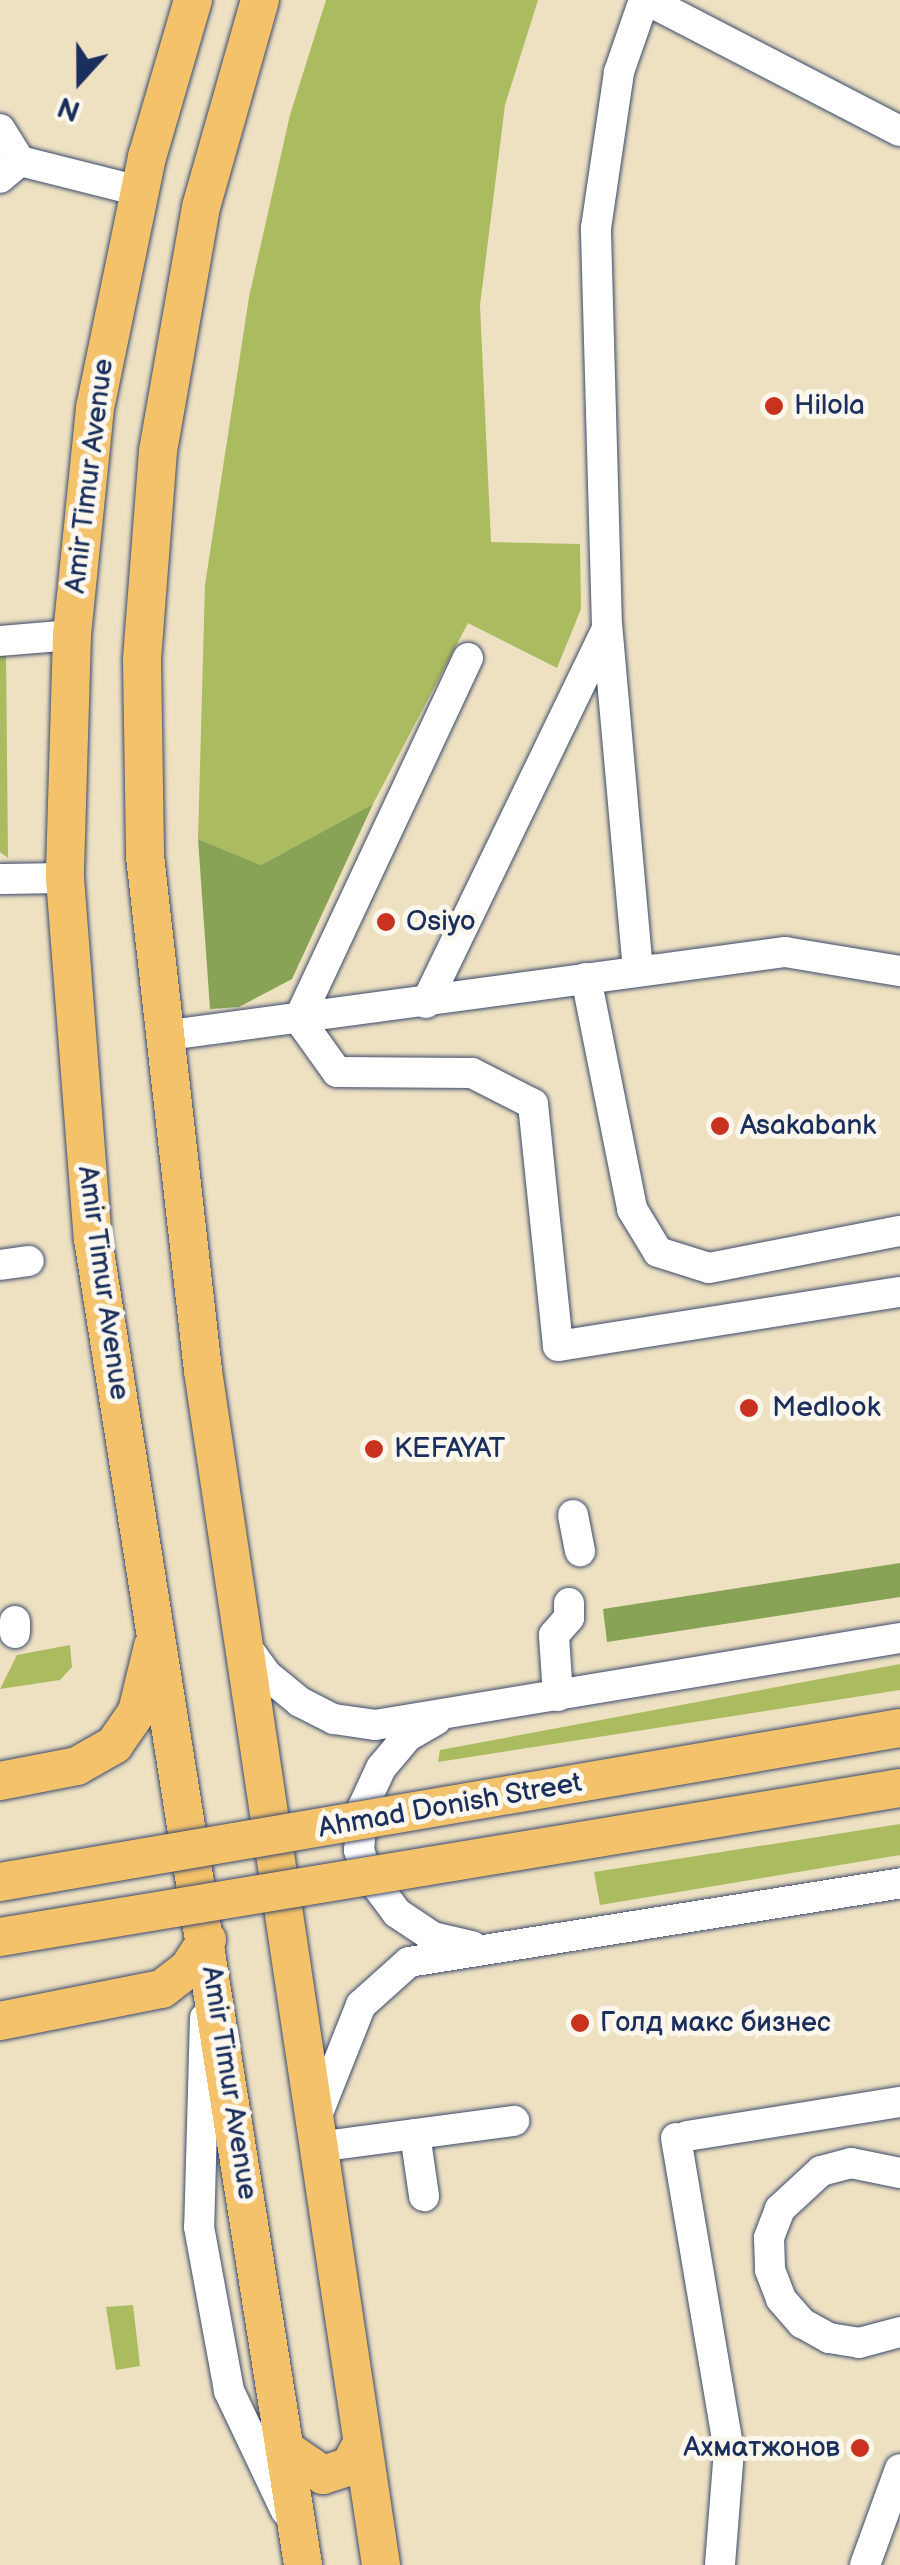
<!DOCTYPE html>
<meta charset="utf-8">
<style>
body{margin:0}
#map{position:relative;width:900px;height:2565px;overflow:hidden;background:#eee1c2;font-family:"Balsamiq Sans",sans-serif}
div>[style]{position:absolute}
.green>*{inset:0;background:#abbb5f}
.forest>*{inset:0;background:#88a356}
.roads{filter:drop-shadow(0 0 2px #3b4a6d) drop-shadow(0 0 2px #3b4a6d)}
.minor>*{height:30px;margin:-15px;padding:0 15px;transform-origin:15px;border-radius:15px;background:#fff}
.major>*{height:38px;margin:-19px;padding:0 19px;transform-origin:19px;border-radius:19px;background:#f3c26a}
.bridges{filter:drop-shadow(0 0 2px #3b4a6d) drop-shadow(0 0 2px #3b4a6d)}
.major-bridge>*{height:38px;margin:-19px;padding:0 19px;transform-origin:19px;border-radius:19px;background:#f3c26a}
.dots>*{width:28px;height:28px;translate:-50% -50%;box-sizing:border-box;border:5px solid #fbf7ec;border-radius:50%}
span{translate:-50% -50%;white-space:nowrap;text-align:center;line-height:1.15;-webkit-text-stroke:10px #fbf7ec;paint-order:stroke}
.poi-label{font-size:28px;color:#1b2f5e}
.left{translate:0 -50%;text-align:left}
.right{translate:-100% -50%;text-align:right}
.street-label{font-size:28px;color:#1b2f5e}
.north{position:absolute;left:30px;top:30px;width:100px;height:100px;-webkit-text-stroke:8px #fbf7ec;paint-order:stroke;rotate:201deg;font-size:28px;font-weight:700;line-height:40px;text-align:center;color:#1b2f5e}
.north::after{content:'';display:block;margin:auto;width:35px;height:45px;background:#1b2f5e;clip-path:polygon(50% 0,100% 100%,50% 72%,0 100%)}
</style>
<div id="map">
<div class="green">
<i style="clip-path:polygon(326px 0,538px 0,505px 105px,480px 305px,491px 542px,580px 544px,581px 609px,557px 668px,468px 623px,373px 804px,261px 865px,198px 839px,205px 585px,249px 297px,290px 115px)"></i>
<i style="clip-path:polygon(0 652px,6px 652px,8px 858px,0 852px)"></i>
<i style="clip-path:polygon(70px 1645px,72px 1667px,60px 1680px,0 1689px,17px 1655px)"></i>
<i style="clip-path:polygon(900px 1664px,900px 1690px,438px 1762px,440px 1750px)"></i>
<i style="clip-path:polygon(900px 1824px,900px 1855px,600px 1905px,594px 1872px)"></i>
<i style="clip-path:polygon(133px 2305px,140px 2366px,116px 2370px,106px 2307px)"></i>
</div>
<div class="forest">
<i style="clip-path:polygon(373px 804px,292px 979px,239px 1007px,210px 1009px,198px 839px,261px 865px)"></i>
<i style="clip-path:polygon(900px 1563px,900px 1597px,607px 1642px,603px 1609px)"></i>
</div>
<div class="roads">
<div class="minor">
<i style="left:647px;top:0;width:285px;rotate:27.4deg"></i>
<i style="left:0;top:129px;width:38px;rotate:58deg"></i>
<i style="left:20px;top:161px;width:26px;rotate:140deg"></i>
<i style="left:20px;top:161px;width:123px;rotate:14.1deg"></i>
<i style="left:0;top:641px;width:72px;rotate:-4.8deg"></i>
<i style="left:468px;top:658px;width:399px;rotate:115.1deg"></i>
<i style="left:299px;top:1019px;width:65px;rotate:54.4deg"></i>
<i style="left:337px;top:1072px;width:135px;rotate:0.4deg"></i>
<i style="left:472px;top:1073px;width:68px;rotate:26.9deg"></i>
<i style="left:533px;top:1104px;width:243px;rotate:84.1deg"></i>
<i style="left:558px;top:1346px;width:346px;rotate:-9deg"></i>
<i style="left:0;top:879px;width:65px;rotate:-0.9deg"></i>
<i style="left:638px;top:971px;width:345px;rotate:-95.1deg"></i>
<i style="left:607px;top:627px;width:399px;rotate:-91.6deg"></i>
<i style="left:596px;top:228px;width:158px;rotate:-81.6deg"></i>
<i style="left:619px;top:72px;width:76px;rotate:-70.9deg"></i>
<i style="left:586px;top:978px;width:236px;rotate:78.7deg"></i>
<i style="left:632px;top:1209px;width:50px;rotate:58.8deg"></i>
<i style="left:658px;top:1252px;width:53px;rotate:17.4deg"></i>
<i style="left:709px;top:1268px;width:195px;rotate:-11deg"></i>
<i style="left:426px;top:1003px;width:416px;rotate:-64.2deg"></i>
<i style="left:162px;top:1036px;width:629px;rotate:-7.68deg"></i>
<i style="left:785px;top:952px;width:117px;rotate:9.4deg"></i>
<i style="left:0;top:1265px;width:29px;rotate:-8deg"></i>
<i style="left:573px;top:1515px;width:37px;rotate:79deg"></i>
<i style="left:15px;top:1633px;width:12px;rotate:-90deg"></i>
<i style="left:245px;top:1645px;width:37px;rotate:54deg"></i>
<i style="left:267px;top:1675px;width:43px;rotate:39.3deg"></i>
<i style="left:300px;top:1702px;width:38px;rotate:27deg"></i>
<i style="left:334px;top:1719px;width:41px;rotate:8.3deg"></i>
<i style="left:375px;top:1725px;width:532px;rotate:-9.41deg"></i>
<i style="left:558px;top:1696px;width:61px;rotate:-93.8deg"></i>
<i style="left:554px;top:1635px;width:23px;rotate:-49deg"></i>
<i style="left:569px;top:1618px;width:15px;rotate:-90deg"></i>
<i style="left:436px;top:1720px;width:34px;rotate:150deg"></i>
<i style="left:407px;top:1737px;width:40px;rotate:130deg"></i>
<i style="left:381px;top:1768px;width:43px;rotate:114.8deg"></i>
<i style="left:363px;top:1807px;width:43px;rotate:95.3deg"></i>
<i style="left:359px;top:1850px;width:24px;rotate:71deg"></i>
<i style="left:367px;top:1873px;width:50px;rotate:53.1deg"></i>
<i style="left:397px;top:1913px;width:43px;rotate:33.7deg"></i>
<i style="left:433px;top:1937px;width:40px;rotate:13deg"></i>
<i style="left:205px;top:2018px;width:209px;rotate:91.6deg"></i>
<i style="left:199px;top:2227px;width:167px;rotate:79.6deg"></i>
<i style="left:229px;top:2391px;width:133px;rotate:64.6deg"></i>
<i style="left:314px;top:2123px;width:127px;rotate:-68.3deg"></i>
<i style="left:361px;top:2005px;width:64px;rotate:-41.9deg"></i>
<i style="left:409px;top:1962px;width:497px;rotate:-9.1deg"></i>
<i style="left:415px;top:2134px;width:63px;rotate:81.7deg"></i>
<i style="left:687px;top:2136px;width:216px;rotate:-9.1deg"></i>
<i style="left:676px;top:2138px;width:316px;rotate:80.4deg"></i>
<i style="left:729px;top:2450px;width:115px;rotate:94.5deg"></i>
<i style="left:318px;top:2147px;width:198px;rotate:-7.6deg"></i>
<i style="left:900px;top:2173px;width:50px;rotate:-168.5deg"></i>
<i style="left:851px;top:2163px;width:31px;rotate:165deg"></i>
<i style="left:821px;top:2171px;width:56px;rotate:137.2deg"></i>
<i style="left:780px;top:2209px;width:31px;rotate:111deg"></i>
<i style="left:769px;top:2238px;width:32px;rotate:88deg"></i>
<i style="left:770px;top:2270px;width:31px;rotate:69deg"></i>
<i style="left:781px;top:2299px;width:32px;rotate:49deg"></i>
<i style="left:802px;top:2323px;width:31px;rotate:29deg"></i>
<i style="left:829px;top:2338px;width:30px;rotate:9deg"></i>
<i style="left:859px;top:2343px;width:42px;rotate:-15deg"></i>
<i style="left:865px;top:2565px;width:102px;rotate:-70deg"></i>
</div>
<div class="major">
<i style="left:193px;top:0;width:164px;rotate:106.3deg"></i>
<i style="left:147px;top:157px;width:256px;rotate:101.7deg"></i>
<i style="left:95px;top:408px;width:228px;rotate:95.8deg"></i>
<i style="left:72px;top:635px;width:243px;rotate:91.7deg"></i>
<i style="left:65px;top:878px;width:362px;rotate:85.6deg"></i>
<i style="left:93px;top:1239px;width:1343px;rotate:81deg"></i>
<i style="left:260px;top:0;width:215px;rotate:105.9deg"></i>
<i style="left:201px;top:207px;width:248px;rotate:100deg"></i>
<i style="left:158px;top:451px;width:210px;rotate:94.4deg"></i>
<i style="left:142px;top:660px;width:196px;rotate:89.1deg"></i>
<i style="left:145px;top:856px;width:518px;rotate:83.57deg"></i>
<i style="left:203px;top:1371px;width:1207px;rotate:81.52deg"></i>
<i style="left:0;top:1781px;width:78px;rotate:-11deg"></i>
<i style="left:77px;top:1766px;width:43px;rotate:-29.6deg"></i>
<i style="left:114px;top:1745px;width:40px;rotate:-55.1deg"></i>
<i style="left:137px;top:1712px;width:68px;rotate:-76.4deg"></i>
<i style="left:0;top:2021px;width:165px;rotate:-11.2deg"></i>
<i style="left:162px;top:1989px;width:33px;rotate:-38deg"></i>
<i style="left:188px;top:1969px;width:35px;rotate:-57deg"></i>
<i style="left:285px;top:2449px;width:46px;rotate:34.4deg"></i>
<i style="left:323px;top:2475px;width:28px;rotate:-18deg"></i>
<i style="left:350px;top:2466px;width:26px;rotate:-62deg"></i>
</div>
</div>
<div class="bridges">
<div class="major-bridge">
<i style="left:0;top:1882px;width:913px;rotate:-9.71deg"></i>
<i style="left:0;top:1937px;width:912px;rotate:-9.4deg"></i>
</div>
</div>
<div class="dots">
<i style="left:774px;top:406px;background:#c8321e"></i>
<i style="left:386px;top:922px;background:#c8321e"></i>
<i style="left:720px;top:1126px;background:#c8321e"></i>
<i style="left:749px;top:1408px;background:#c8321e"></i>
<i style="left:374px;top:1449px;background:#c8321e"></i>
<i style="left:580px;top:2023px;background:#c8321e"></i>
<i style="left:860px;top:2448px;background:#c8321e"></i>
</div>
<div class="poi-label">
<span class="left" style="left:794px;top:406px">Hilola</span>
<span class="left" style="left:406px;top:922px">Osiyo</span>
<span class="left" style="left:740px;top:1126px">Asakabank</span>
<span class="left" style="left:772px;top:1408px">Medlook</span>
<span class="left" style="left:394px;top:1449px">KEFAYAT</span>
<span class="left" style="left:600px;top:2023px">Голд макс бизнес</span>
<span class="right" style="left:840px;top:2448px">Ахматжонов</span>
</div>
<div class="street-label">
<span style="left:90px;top:476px;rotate:-83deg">Amir Timur Avenue</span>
<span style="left:103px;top:1283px;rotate:82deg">Amir Timur Avenue</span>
<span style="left:450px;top:1806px;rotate:-10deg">Ahmad Donish Street</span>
<span style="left:229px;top:2083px;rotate:81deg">Amir Timur Avenue</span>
</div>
<div class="north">N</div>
</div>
